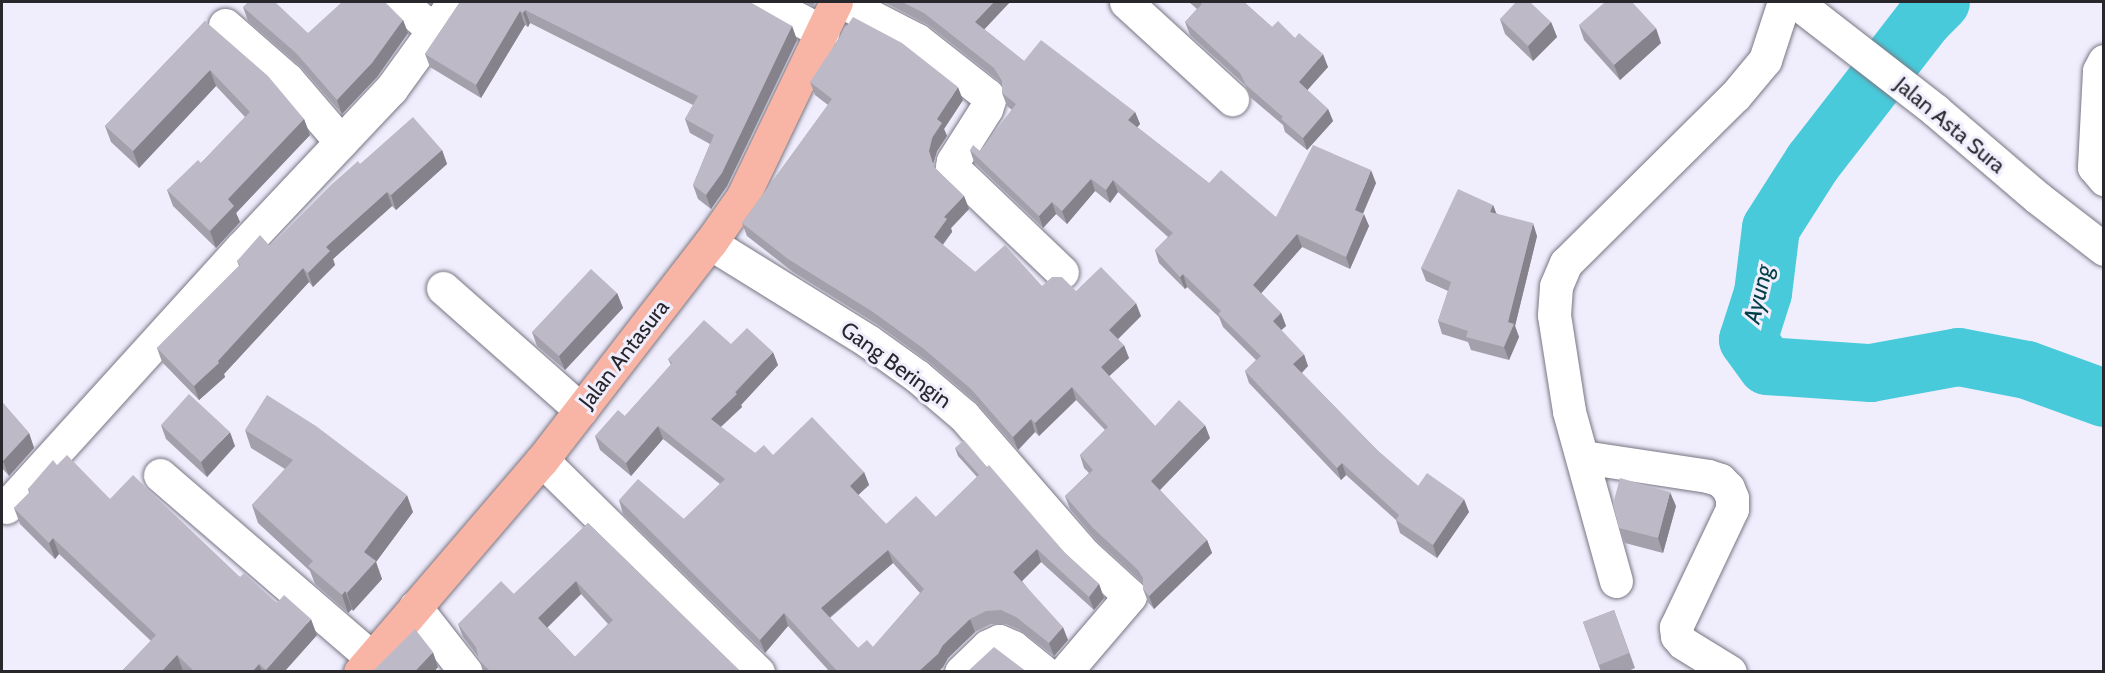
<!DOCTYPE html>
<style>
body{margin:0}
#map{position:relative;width:2105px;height:673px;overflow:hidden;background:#f0eefd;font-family:Cabin,sans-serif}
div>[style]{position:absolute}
.river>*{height:58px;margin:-29px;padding:0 29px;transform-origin:29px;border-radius:29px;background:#48cada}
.roads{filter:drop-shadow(0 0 2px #787683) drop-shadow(0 0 2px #787683)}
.minor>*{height:33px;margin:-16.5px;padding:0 16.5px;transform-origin:16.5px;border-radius:16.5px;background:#fff}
.major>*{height:33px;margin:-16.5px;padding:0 16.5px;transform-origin:16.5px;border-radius:16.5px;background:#f8b5a5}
.wall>*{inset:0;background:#a39fab}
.shaded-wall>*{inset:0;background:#85828b}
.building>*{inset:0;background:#beb9c7}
span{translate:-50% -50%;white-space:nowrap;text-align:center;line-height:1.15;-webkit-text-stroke:6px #f0eefd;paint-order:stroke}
.street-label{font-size:22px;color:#28272c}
.water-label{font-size:24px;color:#003f45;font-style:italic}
.frame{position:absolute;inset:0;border:3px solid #28272c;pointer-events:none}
</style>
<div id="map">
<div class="river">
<i style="left:1941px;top:2px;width:24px;rotate:135deg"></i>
<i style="left:1924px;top:19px;width:181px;rotate:127.8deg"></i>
<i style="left:1813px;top:162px;width:78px;rotate:122.5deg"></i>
<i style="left:1771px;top:228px;width:65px;rotate:97deg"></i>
<i style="left:1763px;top:293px;width:49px;rotate:107.7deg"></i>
<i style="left:1748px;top:340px;width:32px;rotate:54deg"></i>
<i style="left:1767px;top:366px;width:104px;rotate:3.9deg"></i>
<i style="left:1871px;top:373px;width:89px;rotate:-10.3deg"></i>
<i style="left:1959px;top:357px;width:69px;rotate:10.8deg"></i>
<i style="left:2027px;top:370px;width:82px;rotate:20deg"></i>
</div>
<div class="roads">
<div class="minor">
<i style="left:401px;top:2px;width:44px;rotate:41.3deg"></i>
<i style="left:766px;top:2px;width:64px;rotate:27.8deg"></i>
<i style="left:843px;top:2px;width:83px;rotate:27.2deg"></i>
<i style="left:917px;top:40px;width:89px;rotate:38.2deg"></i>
<i style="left:987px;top:95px;width:5px;rotate:68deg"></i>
<i style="left:989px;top:100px;width:9px;rotate:108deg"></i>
<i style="left:986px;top:109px;width:62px;rotate:122.4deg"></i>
<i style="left:953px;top:161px;width:6px;rotate:99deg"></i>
<i style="left:952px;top:167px;width:152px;rotate:43.7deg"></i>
<i style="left:1126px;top:2px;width:144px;rotate:42.5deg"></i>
<i style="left:1796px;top:2px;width:176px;rotate:37.8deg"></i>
<i style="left:1935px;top:110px;width:135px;rotate:40.5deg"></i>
<i style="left:2038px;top:198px;width:83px;rotate:37.7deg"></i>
<i style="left:225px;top:25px;width:82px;rotate:41.1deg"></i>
<i style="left:287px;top:79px;width:83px;rotate:49.4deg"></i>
<i style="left:2104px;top:61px;width:11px;rotate:117deg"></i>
<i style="left:2099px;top:71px;width:96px;rotate:93deg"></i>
<i style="left:2094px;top:167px;width:16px;rotate:50deg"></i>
<i style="left:710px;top:243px;width:186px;rotate:31.8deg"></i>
<i style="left:868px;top:341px;width:60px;rotate:35.5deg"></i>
<i style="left:917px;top:376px;width:62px;rotate:40.4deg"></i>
<i style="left:964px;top:416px;width:183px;rotate:49deg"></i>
<i style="left:1084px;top:554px;width:62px;rotate:42.4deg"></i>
<i style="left:1130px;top:596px;width:100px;rotate:130.5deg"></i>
<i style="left:443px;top:288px;width:184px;rotate:41.5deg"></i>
<i style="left:1583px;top:457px;width:126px;rotate:8.6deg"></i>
<i style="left:1708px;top:476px;width:13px;rotate:18deg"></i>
<i style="left:1720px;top:480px;width:11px;rotate:45deg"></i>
<i style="left:1728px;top:488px;width:11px;rotate:68deg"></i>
<i style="left:1732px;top:498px;width:11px;rotate:90deg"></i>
<i style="left:1732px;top:509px;width:131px;rotate:115.4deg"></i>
<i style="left:1676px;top:627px;width:9px;rotate:84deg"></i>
<i style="left:1677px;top:636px;width:9px;rotate:49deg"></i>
<i style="left:1683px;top:643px;width:55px;rotate:31.7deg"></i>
<i style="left:542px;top:460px;width:303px;rotate:44.5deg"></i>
<i style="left:160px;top:475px;width:280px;rotate:40.8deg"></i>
<i style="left:6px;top:507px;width:350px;rotate:-47.8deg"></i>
<i style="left:241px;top:248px;width:219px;rotate:-46.7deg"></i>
<i style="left:391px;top:89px;width:107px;rotate:-54.1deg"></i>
<i style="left:1616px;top:581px;width:176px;rotate:-105.5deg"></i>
<i style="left:1569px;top:411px;width:97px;rotate:-98.9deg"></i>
<i style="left:1554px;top:315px;width:29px;rotate:-86deg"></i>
<i style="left:1556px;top:286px;width:25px;rotate:-67deg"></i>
<i style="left:1566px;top:263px;width:238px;rotate:-44.7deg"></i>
<i style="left:1735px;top:96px;width:47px;rotate:-50.2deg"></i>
<i style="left:1765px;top:60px;width:61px;rotate:-71.9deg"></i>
<i style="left:415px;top:607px;width:83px;rotate:51.9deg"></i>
<i style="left:961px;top:672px;width:37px;rotate:-44deg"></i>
<i style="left:988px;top:646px;width:12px;rotate:-24deg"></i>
<i style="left:999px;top:641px;width:15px;rotate:23deg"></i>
<i style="left:1013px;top:647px;width:40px;rotate:39deg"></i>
</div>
<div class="major">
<i style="left:360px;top:672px;width:279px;rotate:-49.4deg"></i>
<i style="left:542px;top:460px;width:274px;rotate:-52.3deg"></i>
<i style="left:710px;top:243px;width:57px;rotate:-54.9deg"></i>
<i style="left:743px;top:196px;width:215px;rotate:-64.4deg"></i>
</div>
</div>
<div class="wall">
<i style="clip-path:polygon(460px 2px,684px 3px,792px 26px,797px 40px,727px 186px,711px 209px,698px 199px,693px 185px,710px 144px,690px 133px,685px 119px,693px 105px,530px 23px,528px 27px,525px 25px,481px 98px,430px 67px,425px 54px)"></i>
<i style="clip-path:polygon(804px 2px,815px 2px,813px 6px)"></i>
<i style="clip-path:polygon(884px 2px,1010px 2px,984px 29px,1024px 61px,1135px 112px,1140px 124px,1137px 127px,1209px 183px,1276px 217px,1376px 183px,1363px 214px,1369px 226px,1350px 269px,1302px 247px,1261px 293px,1281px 313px,1286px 326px,1281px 330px,1308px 366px,1302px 373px,1377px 450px,1418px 486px,1469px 512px,1437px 558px,1400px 533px,1396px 520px,1346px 475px,1341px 480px,1249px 383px,1245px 371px,1256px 360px,1223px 327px,1219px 317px,1187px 287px,1185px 289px,1159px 263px,1155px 250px,1168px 237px,1118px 192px,1110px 203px,1095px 191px,1067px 224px,1056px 214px,1043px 228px,974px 162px,970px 150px,980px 151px,1012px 110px,1007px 106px,1002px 93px,1002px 86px,999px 81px,928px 25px)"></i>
<i style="clip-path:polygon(1189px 2px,1244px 2px,1272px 27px,1295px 38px,1328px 67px,1307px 90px,1328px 109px,1333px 121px,1307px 150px,1285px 132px,1283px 125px,1250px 97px,1245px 85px,1190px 35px,1185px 22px,1197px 9px)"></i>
<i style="clip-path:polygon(243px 7px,308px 33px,403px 20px,408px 33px,377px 77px,342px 114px,301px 67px,248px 21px)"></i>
<i style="clip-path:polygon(1500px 19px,1551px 22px,1557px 37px,1533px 61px,1505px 34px)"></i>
<i style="clip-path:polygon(205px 21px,304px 119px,310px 135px,236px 213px,240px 222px,216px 248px,173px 206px,167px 190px,201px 163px,245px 117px,216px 86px,139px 168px,111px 142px,105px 126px)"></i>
<i style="clip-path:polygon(1579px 25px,1661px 43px,1620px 80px,1584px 40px)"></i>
<i style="clip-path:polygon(810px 82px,963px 100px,944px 129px,947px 136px,937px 151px,933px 164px,935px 168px,964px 196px,969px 209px,951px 228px,952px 232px,943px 245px,975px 272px,1042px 286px,1076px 291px,1141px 316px,1118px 339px,1129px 358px,1109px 376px,1155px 426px,1210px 438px,1160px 490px,1207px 540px,1212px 553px,1154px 609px,1148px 602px,1143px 589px,1143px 583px,1097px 541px,1070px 509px,1065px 496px,1089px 473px,1084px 468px,1080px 455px,1105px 430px,1076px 400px,1039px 436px,1035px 432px,1018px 450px,976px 402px,929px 362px,878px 325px,793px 272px,747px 236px,742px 223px,828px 105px,815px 95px)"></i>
<i style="clip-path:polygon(442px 150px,447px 164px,396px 210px,392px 206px,333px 259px,335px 265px,313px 287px,309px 282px,224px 374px,225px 377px,199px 400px,162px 362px,157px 348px,239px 266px,237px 261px,270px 246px,360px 164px)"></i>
<i style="clip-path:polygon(1493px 205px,1496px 213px,1537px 236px,1515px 326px,1519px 337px,1509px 360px,1471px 350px,1468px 342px,1442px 334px,1438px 321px,1448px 291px,1426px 281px,1421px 268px)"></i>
<i style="clip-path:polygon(617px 293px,623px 308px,565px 370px,537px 346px,532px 332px)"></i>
<i style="clip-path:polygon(evenodd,731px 344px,778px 365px,741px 405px,742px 407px,721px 427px,755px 453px,864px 472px,869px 485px,858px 495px,886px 524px,936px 517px,977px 477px,958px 456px,955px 448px,987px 467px,1065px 553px,1099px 584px,1104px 598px,1094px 610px,1041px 562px,1022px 581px,1068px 640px,1054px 656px,1020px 630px,1006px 624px,991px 624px,975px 632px,948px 658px,943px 667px,938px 672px,830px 672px,788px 626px,765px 653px,623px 514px,619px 500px,684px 519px,720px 484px,663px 439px,631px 476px,600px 450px,595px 436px,625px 416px,671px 365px,668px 359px,731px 344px,893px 563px,920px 593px,873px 647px,858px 648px,830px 618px,893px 563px)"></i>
<i style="clip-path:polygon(2px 402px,29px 433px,34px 448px,9px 476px,2px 468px)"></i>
<i style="clip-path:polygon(161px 425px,235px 446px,207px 477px,166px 439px)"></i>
<i style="clip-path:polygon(245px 430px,413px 512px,376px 562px,382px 579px,353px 611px,352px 609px,348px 613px,315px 584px,310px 571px,258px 523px,252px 505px,285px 469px,251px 448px)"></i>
<i style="clip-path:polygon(57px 465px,110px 499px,240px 577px,277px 603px,317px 635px,284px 672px,121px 672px,151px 641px,59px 554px,55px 559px,20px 524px,14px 508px,29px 493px,28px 489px)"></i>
<i style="clip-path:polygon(1676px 506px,1663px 553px,1625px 543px,1619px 528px)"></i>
<i style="clip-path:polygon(evenodd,588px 523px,741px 672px,483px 672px,479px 658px,463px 637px,458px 624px,514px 594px,588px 523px,581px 594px,608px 624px,575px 657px,547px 627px,581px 594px)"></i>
<i style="clip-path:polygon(1614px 610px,1635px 668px,1626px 672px,1601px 672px,1583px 622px)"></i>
</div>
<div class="shaded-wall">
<i style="clip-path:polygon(994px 2px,1010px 2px,980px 34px,975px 22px)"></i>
<i style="clip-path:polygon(525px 10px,530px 23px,528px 27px,523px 13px)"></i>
<i style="clip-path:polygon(520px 11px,525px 25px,481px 98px,476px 85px)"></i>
<i style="clip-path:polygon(403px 20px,408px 33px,377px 77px,342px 114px,337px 100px)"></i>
<i style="clip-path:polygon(1551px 22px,1557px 37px,1533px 61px,1528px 46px)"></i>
<i style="clip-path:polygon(792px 26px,797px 40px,727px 186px,711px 209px,706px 195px)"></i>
<i style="clip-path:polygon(1656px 28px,1661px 43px,1620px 80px,1614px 65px)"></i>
<i style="clip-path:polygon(1323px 54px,1328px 67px,1303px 95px,1299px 82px)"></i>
<i style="clip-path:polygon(210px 70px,216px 86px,139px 168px,133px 151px)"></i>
<i style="clip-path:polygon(958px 87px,963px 100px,944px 129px,947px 136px,937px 151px,933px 164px,929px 151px,937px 119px)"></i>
<i style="clip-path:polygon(1328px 109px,1333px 121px,1307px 150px,1303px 138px)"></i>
<i style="clip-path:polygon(1135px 112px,1140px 124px,1133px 132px,1128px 120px)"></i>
<i style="clip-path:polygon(304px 119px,310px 135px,236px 213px,240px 222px,216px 248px,210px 231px,228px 199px)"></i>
<i style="clip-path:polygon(442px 150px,447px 164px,396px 210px,391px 195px)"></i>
<i style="clip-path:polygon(1371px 170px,1376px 183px,1359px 222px,1355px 210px)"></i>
<i style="clip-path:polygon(1091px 179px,1095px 191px,1067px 224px,1062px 211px)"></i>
<i style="clip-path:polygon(1113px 180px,1118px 192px,1110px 203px,1106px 190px)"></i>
<i style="clip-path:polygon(387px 192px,392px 206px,333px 259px,335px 265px,313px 287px,308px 273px,326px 247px)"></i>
<i style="clip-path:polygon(964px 196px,969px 209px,951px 228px,952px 232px,938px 250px,934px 237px,944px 217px)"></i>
<i style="clip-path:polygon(1052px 202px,1056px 214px,1043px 228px,1039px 216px)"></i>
<i style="clip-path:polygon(1493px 205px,1498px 218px,1490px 212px)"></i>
<i style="clip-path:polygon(1364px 214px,1369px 226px,1350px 269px,1346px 257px)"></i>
<i style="clip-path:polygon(1533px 223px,1537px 236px,1515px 326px,1519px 337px,1509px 360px,1504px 347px,1508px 322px)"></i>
<i style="clip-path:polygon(1297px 234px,1302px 247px,1258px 297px,1253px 285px)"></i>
<i style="clip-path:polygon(303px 268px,309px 282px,224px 374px,225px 377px,199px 400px,194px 386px)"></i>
<i style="clip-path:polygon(1183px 274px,1187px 287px,1185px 289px,1180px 277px)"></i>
<i style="clip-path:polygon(617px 293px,623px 308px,565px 370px,559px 356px)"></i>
<i style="clip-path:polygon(1136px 303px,1141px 316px,1114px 343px,1109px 330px)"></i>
<i style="clip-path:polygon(1281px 313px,1286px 326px,1277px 334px,1273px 321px)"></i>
<i style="clip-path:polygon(1124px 345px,1129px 358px,1105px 380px,1101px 367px)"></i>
<i style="clip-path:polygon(773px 352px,778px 365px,741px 405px,742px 407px,715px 432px,711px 419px)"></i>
<i style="clip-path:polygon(1304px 354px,1308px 366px,1298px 376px,1293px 364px)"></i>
<i style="clip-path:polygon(1072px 387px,1076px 400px,1039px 436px,1035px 423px)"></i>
<i style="clip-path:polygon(1031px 419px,1035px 432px,1018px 450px,1013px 437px)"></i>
<i style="clip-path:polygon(1205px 425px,1210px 438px,1156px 494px,1151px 481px)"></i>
<i style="clip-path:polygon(658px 426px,663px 439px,631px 476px,626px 463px)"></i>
<i style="clip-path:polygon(230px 432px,235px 446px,207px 477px,201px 462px)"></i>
<i style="clip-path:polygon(29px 433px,34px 448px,9px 476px,3px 461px)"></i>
<i style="clip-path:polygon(1342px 463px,1346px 475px,1341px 480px,1337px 468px)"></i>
<i style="clip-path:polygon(864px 472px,869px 485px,854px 499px,850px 486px)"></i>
<i style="clip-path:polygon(1670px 492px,1676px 506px,1663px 553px,1658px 538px)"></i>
<i style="clip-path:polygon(407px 495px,413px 512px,376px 562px,382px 579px,353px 611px,347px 593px,364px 552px)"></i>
<i style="clip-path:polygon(1464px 499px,1469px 512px,1437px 558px,1433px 545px)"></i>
<i style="clip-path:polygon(53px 538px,59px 554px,55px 559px,49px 543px)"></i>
<i style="clip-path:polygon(1207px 540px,1212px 553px,1154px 609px,1149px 596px)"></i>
<i style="clip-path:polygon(1037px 549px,1041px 562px,1018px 585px,1013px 572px)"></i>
<i style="clip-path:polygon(888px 550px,893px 563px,825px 621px,821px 608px)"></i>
<i style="clip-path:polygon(576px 581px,581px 594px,543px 632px,538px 618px)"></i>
<i style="clip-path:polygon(1099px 584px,1104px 598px,1094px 610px,1089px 597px)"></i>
<i style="clip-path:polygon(345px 591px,352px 609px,348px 613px,342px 595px)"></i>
<i style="clip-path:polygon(784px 613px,788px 626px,765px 653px,760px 640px)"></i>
<i style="clip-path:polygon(311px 619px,317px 635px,284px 672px,266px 672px,266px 670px)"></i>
<i style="clip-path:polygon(970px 619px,975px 632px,948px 658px,943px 667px,938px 672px,918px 672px,943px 645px)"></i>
<i style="clip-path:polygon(1063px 627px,1068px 640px,1054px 656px,1049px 643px)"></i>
<i style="clip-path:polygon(433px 652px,438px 667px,434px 672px,414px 672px)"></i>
<i style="clip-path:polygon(177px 655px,183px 671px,182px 672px,161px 672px)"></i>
<i style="clip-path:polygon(259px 664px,262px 672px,252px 672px)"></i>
</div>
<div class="building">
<i style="clip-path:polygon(248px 2px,275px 2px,308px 33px,342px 2px,385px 2px,403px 20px,372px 63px,337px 100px,296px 53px,243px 7px)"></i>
<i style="clip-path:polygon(460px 2px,681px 2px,684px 3px,685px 2px,750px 2px,792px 26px,722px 173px,706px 195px,693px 185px,714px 135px,685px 119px,698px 96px,525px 10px,523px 13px,520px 11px,476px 85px,425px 54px)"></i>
<i style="clip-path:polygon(902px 2px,994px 2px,975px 22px,1024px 61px,1041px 40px,1135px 112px,1128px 120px,1209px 183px,1221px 170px,1276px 217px,1313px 145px,1371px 170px,1355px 210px,1364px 214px,1346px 257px,1297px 234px,1253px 285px,1281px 313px,1273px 321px,1304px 354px,1293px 364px,1377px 450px,1418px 486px,1427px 473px,1464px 499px,1433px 545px,1396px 520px,1399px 515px,1342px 463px,1337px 468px,1245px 371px,1261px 356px,1218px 314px,1221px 311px,1183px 274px,1180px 277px,1155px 250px,1173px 233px,1113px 180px,1106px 190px,1091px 179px,1062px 211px,1052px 202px,1039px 216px,970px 150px,973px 145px,980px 151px,1016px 104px,1002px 93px,1002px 81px,994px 68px,924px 13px)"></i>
<i style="clip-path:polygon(1199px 2px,1244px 2px,1272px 27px,1278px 21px,1295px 38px,1299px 33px,1323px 54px,1299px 82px,1328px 109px,1303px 138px,1281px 119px,1283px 117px,1246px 85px,1240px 73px,1185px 22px,1202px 4px)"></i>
<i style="clip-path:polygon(1516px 2px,1530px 2px,1551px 22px,1528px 46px,1500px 19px)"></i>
<i style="clip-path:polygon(1605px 2px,1632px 2px,1656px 28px,1614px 65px,1579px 25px)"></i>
<i style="clip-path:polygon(853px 17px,902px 43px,958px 87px,937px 119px,942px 123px,932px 138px,929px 151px,934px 167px,964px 196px,944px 217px,947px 219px,934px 237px,975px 272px,1005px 245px,1042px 286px,1052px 277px,1062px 277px,1076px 291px,1101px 267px,1136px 303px,1109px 330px,1124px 345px,1101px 367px,1155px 426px,1179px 400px,1205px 425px,1151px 481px,1207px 540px,1149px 596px,1143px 589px,1143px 578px,1138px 570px,1093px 528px,1065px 496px,1093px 470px,1080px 455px,1108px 427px,1072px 387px,1035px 423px,1031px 419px,1013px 437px,971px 389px,924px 349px,873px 312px,788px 259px,742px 223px,832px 99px,810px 82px)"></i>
<i style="clip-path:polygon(205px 21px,268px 76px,304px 119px,228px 199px,234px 206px,210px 231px,167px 190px,198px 160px,201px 163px,250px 112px,210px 70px,133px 151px,105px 126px)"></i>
<i style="clip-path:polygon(413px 117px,442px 150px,391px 195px,387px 192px,326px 247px,330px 251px,308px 273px,303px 268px,218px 361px,219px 363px,194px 386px,157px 348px,240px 265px,237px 261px,260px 235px,270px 246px,331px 185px,358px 161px,360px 164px)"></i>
<i style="clip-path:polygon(1458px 189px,1493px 205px,1490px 212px,1533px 223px,1508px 322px,1514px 324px,1504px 347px,1466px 337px,1468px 331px,1438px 321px,1451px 282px,1421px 268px)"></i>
<i style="clip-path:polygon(591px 269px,617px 293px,559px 356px,532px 332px)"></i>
<i style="clip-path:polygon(evenodd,704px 320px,731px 344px,747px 328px,773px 352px,735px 392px,737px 394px,711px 419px,755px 453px,764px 445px,773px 455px,812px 417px,864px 472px,850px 486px,886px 524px,916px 496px,936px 517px,989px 465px,1065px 553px,1099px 584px,1089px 597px,1037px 549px,1013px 572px,1063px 627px,1049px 643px,1016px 617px,1001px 610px,986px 611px,970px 619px,943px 645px,938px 654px,918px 672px,838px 672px,784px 613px,760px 640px,619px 500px,638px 479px,684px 519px,725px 479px,658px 426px,626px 463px,595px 436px,618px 410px,625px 416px,672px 363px,668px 359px,704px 320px,888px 550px,924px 589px,873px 647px,867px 640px,858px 648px,821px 608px,888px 550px)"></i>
<i style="clip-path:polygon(189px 394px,230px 432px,201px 462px,161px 425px)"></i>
<i style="clip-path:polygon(267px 395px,316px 426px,407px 495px,364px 552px,376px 561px,347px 593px,345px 591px,342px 595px,308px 566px,313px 561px,252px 505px,293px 460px,245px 430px)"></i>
<i style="clip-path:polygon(2px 402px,29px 433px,3px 461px,2px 459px)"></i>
<i style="clip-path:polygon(964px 440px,987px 467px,979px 475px,955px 448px)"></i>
<i style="clip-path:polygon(67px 455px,110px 499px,133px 475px,240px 577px,244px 573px,277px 603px,284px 595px,311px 619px,266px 670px,259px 664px,252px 672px,195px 672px,177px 655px,161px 672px,121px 672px,156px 635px,53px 538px,49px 543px,14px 508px,30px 492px,28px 489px,53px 460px,57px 465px)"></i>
<i style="clip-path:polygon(1620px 478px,1670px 492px,1658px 538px,1619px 528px,1613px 504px)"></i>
<i style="clip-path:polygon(evenodd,588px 523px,741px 672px,491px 672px,479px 660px,476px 647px,458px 624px,501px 581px,514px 594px,588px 523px,576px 581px,613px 620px,575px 657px,538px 618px,576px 581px)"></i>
<i style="clip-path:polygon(1614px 610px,1629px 653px,1599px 665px,1583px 622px)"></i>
<i style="clip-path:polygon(415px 629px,433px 652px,414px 672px,372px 672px)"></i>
<i style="clip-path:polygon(994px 647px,1027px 672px,967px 672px)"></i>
</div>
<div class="street-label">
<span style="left:1950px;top:125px;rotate:40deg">Jalan Asta Sura</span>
<span style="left:624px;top:354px;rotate:-52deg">Jalan Antasura</span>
<span style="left:896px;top:365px;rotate:36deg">Gang Beringin</span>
</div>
<div class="water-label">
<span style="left:1758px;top:294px;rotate:-77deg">Ayung</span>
</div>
<div class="frame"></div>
</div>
